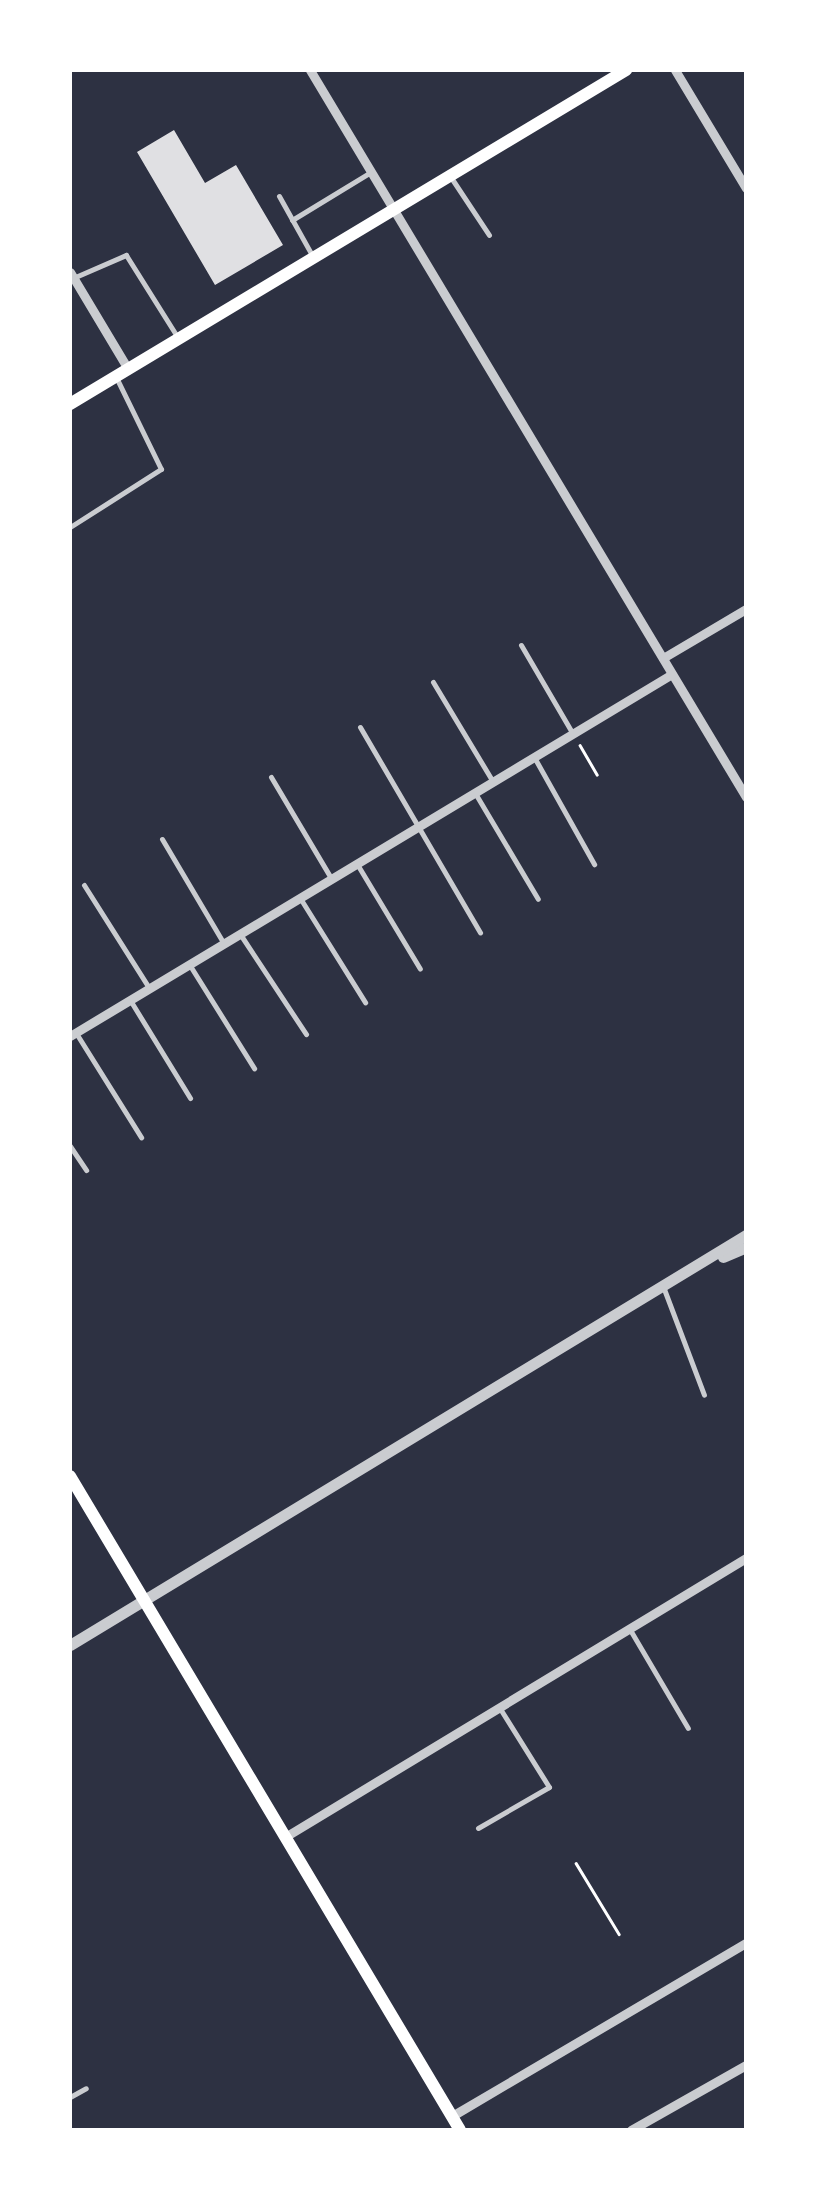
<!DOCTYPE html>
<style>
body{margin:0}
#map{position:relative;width:816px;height:2200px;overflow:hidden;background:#2d3142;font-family:"Public Sans",sans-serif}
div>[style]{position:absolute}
.building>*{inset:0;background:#e0e0e3}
.path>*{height:2.5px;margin:-1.25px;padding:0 1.25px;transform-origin:1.25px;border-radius:1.25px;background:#fff}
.service>*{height:5px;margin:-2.5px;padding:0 2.5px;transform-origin:2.5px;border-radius:2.5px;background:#caccd0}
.minor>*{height:9px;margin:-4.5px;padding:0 4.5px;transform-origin:4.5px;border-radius:4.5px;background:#caccd0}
.tertiary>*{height:11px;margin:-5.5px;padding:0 5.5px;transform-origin:5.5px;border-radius:5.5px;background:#caccd0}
.secondary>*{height:12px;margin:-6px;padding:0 6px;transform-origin:6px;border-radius:6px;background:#fff}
span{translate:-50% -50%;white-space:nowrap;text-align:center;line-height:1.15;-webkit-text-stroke:10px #fff;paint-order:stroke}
.frame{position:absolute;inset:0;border:72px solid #fff;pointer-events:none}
</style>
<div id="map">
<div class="building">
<i style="clip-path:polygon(174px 130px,205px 183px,236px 165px,283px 245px,215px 285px,137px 152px)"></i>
</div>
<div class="path">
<i style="left:580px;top:745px;width:34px;rotate:60deg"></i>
<i style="left:576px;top:1863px;width:83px;rotate:58.8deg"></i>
</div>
<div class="service">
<i style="left:452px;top:179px;width:67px;rotate:56.5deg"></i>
<i style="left:279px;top:196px;width:68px;rotate:60.8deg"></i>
<i style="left:292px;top:220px;width:92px;rotate:-31.3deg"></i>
<i style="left:73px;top:278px;width:58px;rotate:-23.5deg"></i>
<i style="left:126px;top:255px;width:98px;rotate:57.9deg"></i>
<i style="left:70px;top:527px;width:108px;rotate:-32.5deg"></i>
<i style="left:161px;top:469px;width:100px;rotate:-116.1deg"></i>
<i style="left:521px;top:645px;width:103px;rotate:59.7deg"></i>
<i style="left:433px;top:682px;width:117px;rotate:59deg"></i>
<i style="left:360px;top:727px;width:238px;rotate:59.7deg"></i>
<i style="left:534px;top:757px;width:123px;rotate:60.7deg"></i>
<i style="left:271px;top:777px;width:117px;rotate:59.3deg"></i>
<i style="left:475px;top:793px;width:123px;rotate:59.3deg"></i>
<i style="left:162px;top:839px;width:122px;rotate:59.4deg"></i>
<i style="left:357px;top:864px;width:122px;rotate:59deg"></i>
<i style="left:84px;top:885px;width:122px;rotate:57.7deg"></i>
<i style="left:300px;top:898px;width:123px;rotate:58deg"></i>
<i style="left:240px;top:934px;width:120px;rotate:56.6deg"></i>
<i style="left:189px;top:964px;width:123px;rotate:58deg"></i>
<i style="left:130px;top:1000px;width:115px;rotate:58.5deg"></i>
<i style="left:76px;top:1033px;width:123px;rotate:58deg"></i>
<i style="left:70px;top:1146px;width:29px;rotate:56deg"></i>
<i style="left:664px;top:1289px;width:113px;rotate:69.3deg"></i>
<i style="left:629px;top:1628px;width:116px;rotate:59.5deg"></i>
<i style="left:478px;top:1828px;width:82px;rotate:-30deg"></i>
<i style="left:549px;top:1787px;width:94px;rotate:-122deg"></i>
<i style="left:70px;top:2097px;width:18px;rotate:-29deg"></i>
</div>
<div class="minor">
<i style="left:310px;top:70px;width:848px;rotate:59.05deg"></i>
<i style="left:675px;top:70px;width:138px;rotate:59deg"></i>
<i style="left:70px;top:272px;width:113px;rotate:59.1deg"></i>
<i style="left:663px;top:658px;width:96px;rotate:-30.6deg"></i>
<i style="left:70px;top:1036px;width:702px;rotate:-31.02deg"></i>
<i style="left:285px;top:1837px;width:539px;rotate:-31.18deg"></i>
<i style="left:452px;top:2116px;width:341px;rotate:-30.5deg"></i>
<i style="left:631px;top:2130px;width:132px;rotate:-29.5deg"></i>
</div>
<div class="tertiary">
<i style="left:723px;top:1257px;width:25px;rotate:-23deg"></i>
<i style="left:70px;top:1645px;width:791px;rotate:-31.24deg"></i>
</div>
<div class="secondary">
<i style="left:70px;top:404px;width:649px;rotate:-30.99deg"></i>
<i style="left:70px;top:1476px;width:761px;rotate:59.19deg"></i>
</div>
<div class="frame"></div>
</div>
